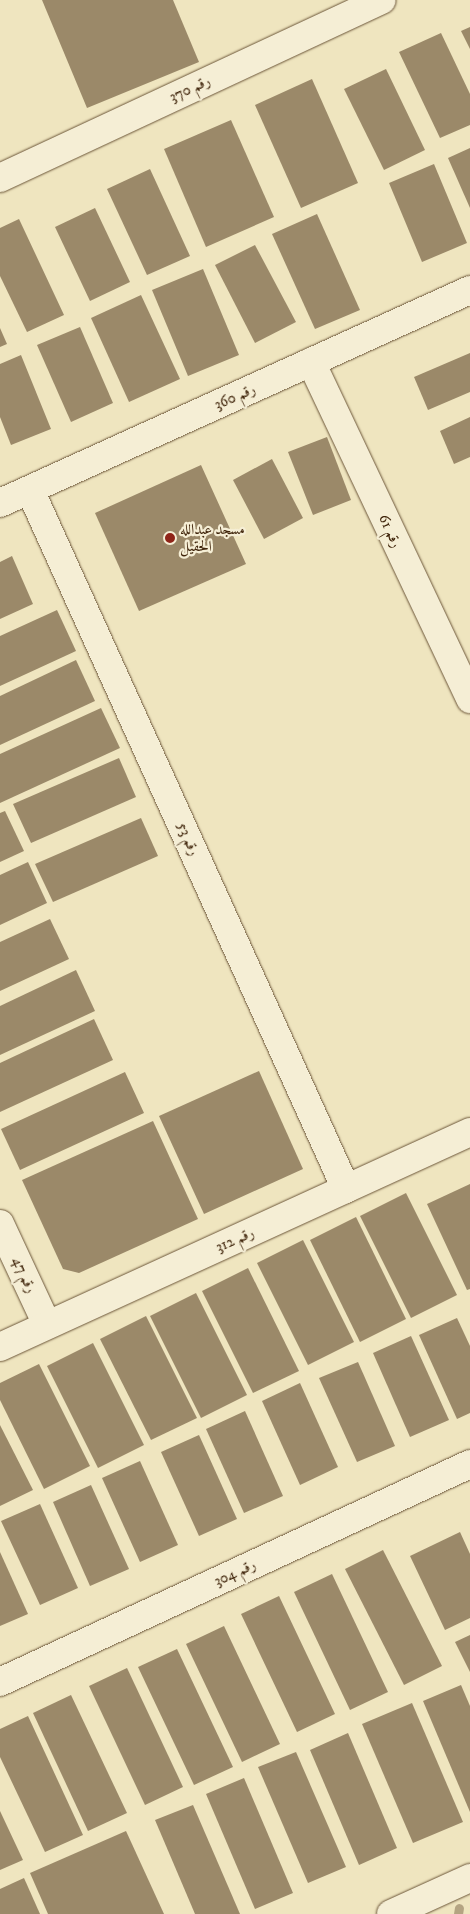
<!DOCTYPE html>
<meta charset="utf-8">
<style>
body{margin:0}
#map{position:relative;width:470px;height:1914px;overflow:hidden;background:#efe5bf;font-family:"IM FELL DW Pica",Amiri,serif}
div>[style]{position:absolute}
.stream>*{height:9px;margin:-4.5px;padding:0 4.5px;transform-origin:4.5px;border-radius:4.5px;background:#b4a482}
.building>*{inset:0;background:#9b8969}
.roads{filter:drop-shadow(0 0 1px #6c5639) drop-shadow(0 0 1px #6c5639)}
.minor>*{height:28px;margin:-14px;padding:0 14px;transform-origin:14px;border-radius:14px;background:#f5eed5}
.dots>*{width:14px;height:14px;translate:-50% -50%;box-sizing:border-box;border:2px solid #f5eed5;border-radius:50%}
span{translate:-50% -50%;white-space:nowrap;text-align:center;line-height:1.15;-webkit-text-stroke:4.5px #f5eed5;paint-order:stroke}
.street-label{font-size:15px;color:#41260c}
.poi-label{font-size:15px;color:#41260c}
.left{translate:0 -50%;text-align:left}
</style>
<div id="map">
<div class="stream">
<i style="left:458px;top:1914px;width:6px;rotate:-81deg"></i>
</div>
<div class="building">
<i style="clip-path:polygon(42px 0,173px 0,199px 62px,87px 108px)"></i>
<i style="clip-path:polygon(470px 27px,470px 49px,461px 31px)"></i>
<i style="clip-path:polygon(441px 33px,470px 94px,470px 125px,440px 138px,399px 52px)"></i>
<i style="clip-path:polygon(386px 69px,425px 150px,384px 170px,344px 89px)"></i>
<i style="clip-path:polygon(312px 79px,358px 183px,301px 208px,255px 105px)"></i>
<i style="clip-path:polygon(231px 120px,274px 217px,206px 247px,164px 149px)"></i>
<i style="clip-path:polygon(470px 148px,470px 208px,448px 158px)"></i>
<i style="clip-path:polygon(434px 164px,467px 243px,422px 262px,389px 183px)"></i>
<i style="clip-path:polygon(150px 169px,190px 256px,147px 275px,107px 189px)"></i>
<i style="clip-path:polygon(95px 208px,130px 282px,90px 301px,55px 227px)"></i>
<i style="clip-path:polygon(317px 214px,360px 310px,315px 329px,272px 234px)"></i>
<i style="clip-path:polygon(19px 219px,64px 315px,27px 332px,0 276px,0 228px)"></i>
<i style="clip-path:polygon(255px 245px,296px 322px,255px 343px,215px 265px)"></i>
<i style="clip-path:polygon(203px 269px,239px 355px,188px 376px,152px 290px)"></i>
<i style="clip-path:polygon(141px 295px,180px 379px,129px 402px,91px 318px)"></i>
<i style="clip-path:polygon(80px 327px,113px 403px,71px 422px,37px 345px)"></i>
<i style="clip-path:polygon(0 328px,7px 344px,0 347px)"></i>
<i style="clip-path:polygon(470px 353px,470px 392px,428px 410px,414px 377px)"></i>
<i style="clip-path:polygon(21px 355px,51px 429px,11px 445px,0 417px,0 364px)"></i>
<i style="clip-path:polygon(470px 417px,470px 457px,454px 464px,440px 431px)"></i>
<i style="clip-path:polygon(327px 437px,351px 500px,313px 515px,288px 452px)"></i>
<i style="clip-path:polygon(272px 459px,303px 518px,264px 539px,233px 480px)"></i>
<i style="clip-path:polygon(201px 465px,246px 564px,139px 611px,95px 513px)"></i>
<i style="clip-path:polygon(12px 556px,33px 604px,0 619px,0 562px)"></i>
<i style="clip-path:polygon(57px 610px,76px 651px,0 686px,0 636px)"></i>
<i style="clip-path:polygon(76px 660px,95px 701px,0 745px,0 696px)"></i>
<i style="clip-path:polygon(101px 708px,120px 748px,0 803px,0 754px)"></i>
<i style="clip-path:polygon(119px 758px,136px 797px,31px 843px,13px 804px)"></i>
<i style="clip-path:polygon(5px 811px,24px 851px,0 862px,0 813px)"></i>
<i style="clip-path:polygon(141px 818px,158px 856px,53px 902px,35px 864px)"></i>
<i style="clip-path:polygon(28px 862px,47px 903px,0 925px,0 875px)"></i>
<i style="clip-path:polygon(50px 919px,69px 959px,0 991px,0 942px)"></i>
<i style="clip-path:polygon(76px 970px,95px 1011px,0 1055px,0 1006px)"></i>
<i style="clip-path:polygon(94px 1019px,113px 1060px,0 1112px,0 1063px)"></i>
<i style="clip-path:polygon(259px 1071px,303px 1169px,204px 1214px,159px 1116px)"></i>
<i style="clip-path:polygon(125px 1072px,144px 1113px,20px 1170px,1px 1129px)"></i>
<i style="clip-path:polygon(153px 1121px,198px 1219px,79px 1273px,63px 1269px,22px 1180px)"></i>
<i style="clip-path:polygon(470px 1184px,470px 1289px,467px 1290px,427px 1204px)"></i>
<i style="clip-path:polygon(406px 1193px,457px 1295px,411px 1318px,360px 1216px)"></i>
<i style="clip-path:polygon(356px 1217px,406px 1319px,360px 1342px,310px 1240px)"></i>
<i style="clip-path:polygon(303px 1240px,354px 1342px,308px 1365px,257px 1263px)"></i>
<i style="clip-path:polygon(248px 1268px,299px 1371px,253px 1393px,202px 1291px)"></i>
<i style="clip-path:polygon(196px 1293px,247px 1395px,201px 1418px,150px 1316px)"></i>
<i style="clip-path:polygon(146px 1316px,197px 1418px,151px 1440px,100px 1339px)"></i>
<i style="clip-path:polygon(457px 1318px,470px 1346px,470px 1413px,457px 1419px,419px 1335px)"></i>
<i style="clip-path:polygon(411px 1336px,449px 1420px,410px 1437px,373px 1353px)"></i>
<i style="clip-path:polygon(93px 1343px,144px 1445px,98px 1468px,47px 1366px)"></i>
<i style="clip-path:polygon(358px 1362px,395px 1446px,357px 1462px,319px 1378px)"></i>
<i style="clip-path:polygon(39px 1364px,90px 1466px,44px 1489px,0 1400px,0 1383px)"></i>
<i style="clip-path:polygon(300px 1383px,338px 1467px,300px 1485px,262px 1401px)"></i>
<i style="clip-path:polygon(245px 1411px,283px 1496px,244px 1513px,206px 1429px)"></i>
<i style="clip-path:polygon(0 1425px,33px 1490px,0 1506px)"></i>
<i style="clip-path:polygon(199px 1435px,237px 1519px,199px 1536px,161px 1452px)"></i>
<i style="clip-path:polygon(140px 1461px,178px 1545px,140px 1562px,102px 1478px)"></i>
<i style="clip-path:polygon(91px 1485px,129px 1569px,90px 1586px,53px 1502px)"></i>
<i style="clip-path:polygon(40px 1504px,78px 1588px,40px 1605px,1px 1521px)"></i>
<i style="clip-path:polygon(460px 1532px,470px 1554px,470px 1618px,445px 1630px,410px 1556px)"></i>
<i style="clip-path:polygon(383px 1550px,442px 1666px,404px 1685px,345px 1569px)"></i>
<i style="clip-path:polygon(0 1552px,28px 1614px,0 1626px)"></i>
<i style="clip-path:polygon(332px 1574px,388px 1692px,350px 1710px,294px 1592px)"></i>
<i style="clip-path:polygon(279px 1596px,335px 1714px,297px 1732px,241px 1614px)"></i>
<i style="clip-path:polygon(224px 1626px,280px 1744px,242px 1762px,186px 1644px)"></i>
<i style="clip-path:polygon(470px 1635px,470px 1672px,455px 1642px)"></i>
<i style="clip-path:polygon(177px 1649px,233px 1767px,194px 1785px,138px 1667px)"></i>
<i style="clip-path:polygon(127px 1668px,183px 1787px,145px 1805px,89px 1686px)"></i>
<i style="clip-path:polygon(461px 1685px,470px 1706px,470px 1812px,423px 1701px)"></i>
<i style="clip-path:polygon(71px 1695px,127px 1813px,88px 1831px,33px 1713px)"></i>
<i style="clip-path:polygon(412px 1703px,463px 1822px,413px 1843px,362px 1724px)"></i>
<i style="clip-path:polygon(28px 1716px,83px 1835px,45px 1852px,0 1757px,0 1729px)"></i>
<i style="clip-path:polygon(348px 1733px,397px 1848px,359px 1865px,310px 1750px)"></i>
<i style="clip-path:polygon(296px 1752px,346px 1867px,308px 1883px,258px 1767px)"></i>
<i style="clip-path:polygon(244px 1778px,293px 1893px,255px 1909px,206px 1794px)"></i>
<i style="clip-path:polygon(193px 1805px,240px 1914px,195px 1914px,155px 1820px)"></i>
<i style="clip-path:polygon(0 1811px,23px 1860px,0 1870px)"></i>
<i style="clip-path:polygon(126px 1831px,164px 1914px,48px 1914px,30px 1873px)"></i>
<i style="clip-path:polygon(24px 1878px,40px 1914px,0 1914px,0 1889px)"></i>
</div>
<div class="roads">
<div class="minor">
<i style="left:0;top:178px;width:421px;rotate:-25deg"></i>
<i style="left:311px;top:362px;width:373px;rotate:64.7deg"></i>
<i style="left:30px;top:490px;width:767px;rotate:65.67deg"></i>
<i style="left:0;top:503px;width:516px;rotate:-24.38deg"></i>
<i style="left:0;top:1224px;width:111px;rotate:65deg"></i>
<i style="left:0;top:1347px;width:517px;rotate:-24.58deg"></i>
<i style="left:0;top:1682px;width:518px;rotate:-24.88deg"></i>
<i style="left:391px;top:1914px;width:87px;rotate:-24.5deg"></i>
</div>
</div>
<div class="dots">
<i style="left:170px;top:538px;background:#8f2418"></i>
</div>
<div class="street-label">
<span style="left:190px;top:89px;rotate:-25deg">رقم 370</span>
<span style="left:235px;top:397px;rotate:-24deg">رقم 360</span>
<span style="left:390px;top:531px;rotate:65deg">رقم 61</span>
<span style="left:188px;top:839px;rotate:66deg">رقم 53</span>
<span style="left:235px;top:1240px;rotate:-24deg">رقم 312</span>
<span style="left:24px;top:1275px;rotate:65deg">رقم 47</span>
<span style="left:235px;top:1573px;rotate:-25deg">رقم 304</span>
</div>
<div class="poi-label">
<span class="left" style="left:180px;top:538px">مسجد عبدالله<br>الحقيل</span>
</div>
</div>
